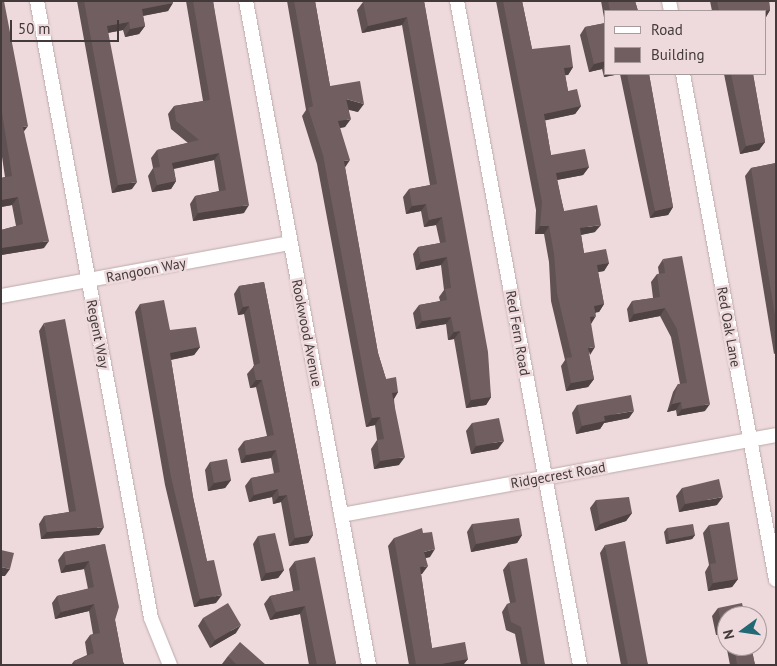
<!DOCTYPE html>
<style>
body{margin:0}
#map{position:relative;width:777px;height:666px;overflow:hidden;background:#eedadc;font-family:"PT Sans",sans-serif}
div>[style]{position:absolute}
.roads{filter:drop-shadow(0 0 1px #bdaaac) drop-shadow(0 0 1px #bdaaac)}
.street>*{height:14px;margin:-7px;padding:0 7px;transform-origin:7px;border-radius:7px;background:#fff}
.wall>*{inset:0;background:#605153}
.shaded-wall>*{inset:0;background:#4e4243}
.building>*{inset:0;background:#705e60}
span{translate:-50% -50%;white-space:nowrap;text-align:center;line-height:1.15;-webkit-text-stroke:5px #eedadc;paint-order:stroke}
.street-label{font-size:14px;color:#423a3b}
.frame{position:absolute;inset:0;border:2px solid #423a3b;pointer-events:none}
.legend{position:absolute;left:604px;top:10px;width:162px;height:65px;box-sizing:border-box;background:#eedadc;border:1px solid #a99a9c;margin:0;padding:6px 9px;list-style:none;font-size:15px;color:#423a3b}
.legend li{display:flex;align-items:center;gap:10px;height:25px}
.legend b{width:25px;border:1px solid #a99a9c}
.north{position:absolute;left:717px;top:606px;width:50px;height:50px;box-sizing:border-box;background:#eedadc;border:1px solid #a99a9c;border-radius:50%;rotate:256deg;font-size:14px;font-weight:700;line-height:20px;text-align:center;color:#423a3b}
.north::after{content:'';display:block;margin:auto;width:18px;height:22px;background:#206975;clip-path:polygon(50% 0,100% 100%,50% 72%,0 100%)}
.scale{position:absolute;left:10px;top:20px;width:109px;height:22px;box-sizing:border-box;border:2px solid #423a3b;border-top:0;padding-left:6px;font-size:15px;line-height:18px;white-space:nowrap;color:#423a3b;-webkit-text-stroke:4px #eedadc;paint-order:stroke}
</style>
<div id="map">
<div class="roads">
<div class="street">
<i style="left:37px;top:1px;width:627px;rotate:79.53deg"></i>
<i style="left:151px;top:618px;width:51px;rotate:68deg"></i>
<i style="left:246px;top:1px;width:675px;rotate:79.51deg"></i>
<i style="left:457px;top:1px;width:675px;rotate:79.51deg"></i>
<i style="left:669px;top:1px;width:10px;rotate:79deg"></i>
<i style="left:683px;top:74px;width:514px;rotate:79.59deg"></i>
<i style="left:1px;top:296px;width:294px;rotate:-10.4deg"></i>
<i style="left:341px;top:515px;width:442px;rotate:-10.4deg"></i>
</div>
</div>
<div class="wall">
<i style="clip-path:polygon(1px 1px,44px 248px,1px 255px,1px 230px,16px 226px,12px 205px,1px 207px,1px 178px,5px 177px,1px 150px)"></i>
<i style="clip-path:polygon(77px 1px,173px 1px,168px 11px,143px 16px,145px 26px,139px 34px,125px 37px,123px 30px,108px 33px,132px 189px,112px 193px)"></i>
<i style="clip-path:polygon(186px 1px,213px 1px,244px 213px,193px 221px,190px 204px,195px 196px,219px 191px,214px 160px,174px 169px,176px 181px,171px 189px,152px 192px,148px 176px,153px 168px,151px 158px,157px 150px,188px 143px,171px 129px,168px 114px,174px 106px,203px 101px)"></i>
<i style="clip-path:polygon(287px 1px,315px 1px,330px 86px,358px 112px,349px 110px,345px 127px,340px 128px,345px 168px,378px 353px,386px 379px,398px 392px,394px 399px,399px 465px,374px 469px,371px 449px,377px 440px,375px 425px,366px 427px,317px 164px,302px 116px,306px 110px)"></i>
<i style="clip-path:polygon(424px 1px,491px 397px,486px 405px,466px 408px,454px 339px,448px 340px,446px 324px,416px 329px,413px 313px,419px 305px,440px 301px,439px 297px,444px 290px,441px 265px,416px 270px,413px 254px,418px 247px,440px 243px,436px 225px,424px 227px,421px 211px,406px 214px,403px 197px,409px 189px,430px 185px,402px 25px,362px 33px,357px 10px,363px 2px)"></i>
<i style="clip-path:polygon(496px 1px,522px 1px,532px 49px,573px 67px,568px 75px,565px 75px,568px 91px,581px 106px,575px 114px,545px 120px,551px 155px,589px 167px,583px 175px,557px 180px,561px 198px,564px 211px,595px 232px,581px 235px,584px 253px,609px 263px,604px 271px,598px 272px,604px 304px,599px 312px,596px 312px,591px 323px,589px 355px,594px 379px,588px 387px,566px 391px,561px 366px,565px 360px,551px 301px,549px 262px,544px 234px,535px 234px,536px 210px)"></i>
<i style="clip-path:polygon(601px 1px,635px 1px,638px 11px,606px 11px,606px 74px,649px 74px,673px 207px,668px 215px,650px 218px,620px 74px,604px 77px,602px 69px,589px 72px,580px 35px,585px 27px,605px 23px)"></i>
<i style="clip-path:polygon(710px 1px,769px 1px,770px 10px,766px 17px,766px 11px,712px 11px)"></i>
<i style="clip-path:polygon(724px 74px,753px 74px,765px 142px,759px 150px,740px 154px)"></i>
<i style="clip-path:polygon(776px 163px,776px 353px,774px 354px,745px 176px,751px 168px)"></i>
<i style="clip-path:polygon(663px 259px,705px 411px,677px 416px,676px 410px,667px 412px,673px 392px,678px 384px,680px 384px,671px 337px,660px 316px,629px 322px,627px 309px,632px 301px,653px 298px,651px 282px,657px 274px,659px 274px,658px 267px)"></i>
<i style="clip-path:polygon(264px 282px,313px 535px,308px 543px,289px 546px,281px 502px,273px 504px,272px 497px,249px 502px,245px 486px,251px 478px,274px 474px,271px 458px,241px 463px,238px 449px,244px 441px,267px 436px,256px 387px,250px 388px,247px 374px,254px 366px,244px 314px,238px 315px,234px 294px,239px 286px)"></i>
<i style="clip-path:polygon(140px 304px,170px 330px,200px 347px,194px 355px,171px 360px,193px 497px,216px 603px,194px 607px,165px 485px,135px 312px)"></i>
<i style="clip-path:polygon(44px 323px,99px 535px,41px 539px,39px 524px,44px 516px,69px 512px,39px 331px)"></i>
<i style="clip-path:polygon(577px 405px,629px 418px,604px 423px,600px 429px,576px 434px,572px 413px)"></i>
<i style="clip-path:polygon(472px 423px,498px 449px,471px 454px,466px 431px)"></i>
<i style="clip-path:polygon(210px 462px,231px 480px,225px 488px,208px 491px,205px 470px)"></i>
<i style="clip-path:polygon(682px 488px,717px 505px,679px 512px,676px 496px)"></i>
<i style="clip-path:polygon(596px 500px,632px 513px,626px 521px,595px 531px,590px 508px)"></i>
<i style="clip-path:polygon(472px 524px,522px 535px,517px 543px,471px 552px,467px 532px)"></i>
<i style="clip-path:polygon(709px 525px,738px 579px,732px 587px,708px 591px,705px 572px,709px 565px,703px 533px)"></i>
<i style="clip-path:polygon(667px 528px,695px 535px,692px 539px,666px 544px,664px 532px)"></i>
<i style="clip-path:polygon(258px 536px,284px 570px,278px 578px,261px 581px,253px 544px)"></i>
<i style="clip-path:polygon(394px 538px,430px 557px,426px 558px,422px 574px,421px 574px,432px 648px,468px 659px,463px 665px,409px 665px,388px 546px)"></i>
<i style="clip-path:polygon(105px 544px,115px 620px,123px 662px,125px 665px,71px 665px,74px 661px,87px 655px,85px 642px,90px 635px,93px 634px,89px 611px,55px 619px,52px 603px,57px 596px,88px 589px,84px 569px,61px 573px,58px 560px,64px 552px)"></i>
<i style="clip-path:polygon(605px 545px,648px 665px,621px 665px,600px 553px)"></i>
<i style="clip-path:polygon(295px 561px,336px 663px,335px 665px,309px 665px,300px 614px,270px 620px,264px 604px,270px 596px,293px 591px,289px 569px)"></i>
<i style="clip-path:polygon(509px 562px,545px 665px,521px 665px,515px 634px,506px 630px,502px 612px,507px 604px,510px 603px,503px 570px)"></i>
<i style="clip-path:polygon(718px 608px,727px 616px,727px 646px,751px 646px,755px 665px,730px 665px,724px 634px,716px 635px,712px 616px)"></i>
<i style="clip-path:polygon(203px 618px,236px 633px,210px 648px,198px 626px)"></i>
<i style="clip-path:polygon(228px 656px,266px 665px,223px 665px,222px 664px)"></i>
</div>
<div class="shaded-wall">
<i style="clip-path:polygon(173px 3px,168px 11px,136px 17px,142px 9px)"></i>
<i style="clip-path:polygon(770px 10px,766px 17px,766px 11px)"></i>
<i style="clip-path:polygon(407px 17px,402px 25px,362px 33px,368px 26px)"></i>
<i style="clip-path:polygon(129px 22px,123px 30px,101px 34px,107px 26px)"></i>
<i style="clip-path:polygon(145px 26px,139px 34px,125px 37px,130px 29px)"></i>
<i style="clip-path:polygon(606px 61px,606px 63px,602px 69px,589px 72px,594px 64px)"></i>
<i style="clip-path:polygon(573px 67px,568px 75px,558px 76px,564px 68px)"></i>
<i style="clip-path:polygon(606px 74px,620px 74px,604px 77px)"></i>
<i style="clip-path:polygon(346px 99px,364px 104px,358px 112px,341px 107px)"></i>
<i style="clip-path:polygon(581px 106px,575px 114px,538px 122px,544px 114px)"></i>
<i style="clip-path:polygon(351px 119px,345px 127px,332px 129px,338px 121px)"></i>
<i style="clip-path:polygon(28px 126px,22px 134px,23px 127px)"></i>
<i style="clip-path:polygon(765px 142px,759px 150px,740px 154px,746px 146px)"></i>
<i style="clip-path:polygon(219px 153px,214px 160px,167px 170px,172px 163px)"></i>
<i style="clip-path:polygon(350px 160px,344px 169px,344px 161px)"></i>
<i style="clip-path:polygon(589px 167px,583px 175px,551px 181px,556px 173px)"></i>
<i style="clip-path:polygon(176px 181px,171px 189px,152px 192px,157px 185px)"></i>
<i style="clip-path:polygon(137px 182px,132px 189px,112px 193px,118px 185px)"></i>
<i style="clip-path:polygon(18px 197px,12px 205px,1px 207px,1px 200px)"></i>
<i style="clip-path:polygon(426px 204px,421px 211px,406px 214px,412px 206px)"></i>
<i style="clip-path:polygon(249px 205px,244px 213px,193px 221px,198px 213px)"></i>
<i style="clip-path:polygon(673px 207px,668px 215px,650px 218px,655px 211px)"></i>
<i style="clip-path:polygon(442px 217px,436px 225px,424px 227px,429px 220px)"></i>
<i style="clip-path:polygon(601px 225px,595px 232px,575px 236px,580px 228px)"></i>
<i style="clip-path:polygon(540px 226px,549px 226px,544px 234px,535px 234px)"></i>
<i style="clip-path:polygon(49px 241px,44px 248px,1px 255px,1px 248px)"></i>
<i style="clip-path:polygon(447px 257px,441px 265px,416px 270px,421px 262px)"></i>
<i style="clip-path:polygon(609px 263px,604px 271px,591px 273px,597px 265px)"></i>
<i style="clip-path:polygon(604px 304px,599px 312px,589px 314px,594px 306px)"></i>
<i style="clip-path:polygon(249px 306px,244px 314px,238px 315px,243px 307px)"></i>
<i style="clip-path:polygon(665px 308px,660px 316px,629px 322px,634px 314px)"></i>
<i style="clip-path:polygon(596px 316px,591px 324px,590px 317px)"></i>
<i style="clip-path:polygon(451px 317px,446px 324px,416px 329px,422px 321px)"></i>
<i style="clip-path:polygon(460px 331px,454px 339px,448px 340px,454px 332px)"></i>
<i style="clip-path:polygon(200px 347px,194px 355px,164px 361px,170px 353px)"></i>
<i style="clip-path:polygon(595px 347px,590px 355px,588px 348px)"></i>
<i style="clip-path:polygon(594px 379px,588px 387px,566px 391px,571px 383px)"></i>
<i style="clip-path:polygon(256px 380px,262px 380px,256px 387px,250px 388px)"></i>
<i style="clip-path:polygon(398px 392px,393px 400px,392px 393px)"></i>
<i style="clip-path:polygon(491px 397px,486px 405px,466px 408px,471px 400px)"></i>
<i style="clip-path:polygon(681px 402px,676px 410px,667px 412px,672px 404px)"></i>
<i style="clip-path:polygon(710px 404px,705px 411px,677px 416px,682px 409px)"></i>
<i style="clip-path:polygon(634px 411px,629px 418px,604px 423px,600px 429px,576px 434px,582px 426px,604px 416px)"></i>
<i style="clip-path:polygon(380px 417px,375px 425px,366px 427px,372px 418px)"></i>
<i style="clip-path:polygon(504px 441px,498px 449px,471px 454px,476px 446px)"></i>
<i style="clip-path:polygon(276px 450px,271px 458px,241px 463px,246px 455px)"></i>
<i style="clip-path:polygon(405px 457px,399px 465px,374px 469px,380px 461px)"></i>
<i style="clip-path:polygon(231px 480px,225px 488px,208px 491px,214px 483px)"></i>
<i style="clip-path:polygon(278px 489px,272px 497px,249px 502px,254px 495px)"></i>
<i style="clip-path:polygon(287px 495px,281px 502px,273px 504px,279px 496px)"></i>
<i style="clip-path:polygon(723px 497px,717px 505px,679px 512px,685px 504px)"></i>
<i style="clip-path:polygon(632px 513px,626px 521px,595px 531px,600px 524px)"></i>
<i style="clip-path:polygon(104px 527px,99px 535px,41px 539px,47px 532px)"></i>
<i style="clip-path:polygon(313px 535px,308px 543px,289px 546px,295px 538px)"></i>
<i style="clip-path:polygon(522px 535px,517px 543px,471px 552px,476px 544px)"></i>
<i style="clip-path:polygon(695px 535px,692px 539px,666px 544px,669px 540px)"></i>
<i style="clip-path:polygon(435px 549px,430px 557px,419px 559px,424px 552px)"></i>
<i style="clip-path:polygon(89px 561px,84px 569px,61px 573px,66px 565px)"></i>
<i style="clip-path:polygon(428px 566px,422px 574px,414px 575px,420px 567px)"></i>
<i style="clip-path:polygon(1px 567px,10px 569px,5px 576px,1px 576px)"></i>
<i style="clip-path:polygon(284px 570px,278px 578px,261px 581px,266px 573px)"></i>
<i style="clip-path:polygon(738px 579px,732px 587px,708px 591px,713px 583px)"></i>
<i style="clip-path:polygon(222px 595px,216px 603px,194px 607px,200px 599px)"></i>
<i style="clip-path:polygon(94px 604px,89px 611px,55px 619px,61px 612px)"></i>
<i style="clip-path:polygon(305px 606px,300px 614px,270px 620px,276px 612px)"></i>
<i style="clip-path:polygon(241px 625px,236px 633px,210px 648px,215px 640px)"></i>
<i style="clip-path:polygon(727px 626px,727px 630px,724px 634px,716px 635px,722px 628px)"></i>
<i style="clip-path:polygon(468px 659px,463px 665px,436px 665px)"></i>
</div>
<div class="building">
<i style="clip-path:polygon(1px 1px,4px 1px,28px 126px,23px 127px,49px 241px,1px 248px,1px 230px,23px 224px,18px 197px,1px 200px,1px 178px,12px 176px,2px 113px,1px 113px)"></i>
<i style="clip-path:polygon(84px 1px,173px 1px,173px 3px,142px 9px,145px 26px,130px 29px,129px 22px,107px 26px,137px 182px,118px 185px)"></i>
<i style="clip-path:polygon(193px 1px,213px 1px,249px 205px,198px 213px,195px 196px,226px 190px,219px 153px,172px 163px,176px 181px,157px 185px,153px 168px,160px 167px,157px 150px,199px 140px,176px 121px,174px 106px,210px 100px)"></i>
<i style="clip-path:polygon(294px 1px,315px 1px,330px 86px,360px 81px,364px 104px,346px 99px,351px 119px,338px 121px,350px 160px,344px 161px,378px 353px,386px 379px,396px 377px,398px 392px,392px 393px,405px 457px,380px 461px,377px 440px,384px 439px,380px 417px,372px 418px,323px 155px,308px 108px,313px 106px)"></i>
<i style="clip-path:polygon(366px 1px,424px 1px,488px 352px,491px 397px,471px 400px,460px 331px,454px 332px,451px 317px,422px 321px,419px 305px,447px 300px,445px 289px,451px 288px,447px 257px,421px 262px,418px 247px,446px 242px,442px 217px,429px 220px,426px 204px,412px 206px,409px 189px,437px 184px,407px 17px,368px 26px,363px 2px)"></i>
<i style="clip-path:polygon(503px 1px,522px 1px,532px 49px,570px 45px,573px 67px,564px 68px,568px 91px,577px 89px,581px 106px,544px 114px,551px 155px,585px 149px,589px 167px,556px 173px,561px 198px,564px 211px,597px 205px,601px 225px,580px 228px,584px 253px,606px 249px,609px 263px,597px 265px,604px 304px,594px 306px,596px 316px,590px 317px,595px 347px,588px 348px,594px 379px,571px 383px,566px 358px,572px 357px,557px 293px,554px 254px,549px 226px,540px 226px,542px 202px)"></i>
<i style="clip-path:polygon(608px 1px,635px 1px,638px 11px,610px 11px)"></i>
<i style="clip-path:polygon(717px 1px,769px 1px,770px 10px,764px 11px,719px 11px)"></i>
<i style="clip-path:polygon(606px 23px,606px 61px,594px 64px,585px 27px)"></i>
<i style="clip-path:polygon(627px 74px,649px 74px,673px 207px,655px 211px)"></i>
<i style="clip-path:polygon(731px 74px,753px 74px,765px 142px,746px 146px)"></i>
<i style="clip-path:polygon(776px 163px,776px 322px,751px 168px)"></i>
<i style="clip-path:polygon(682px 256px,710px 404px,682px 409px,681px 402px,672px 404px,678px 384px,687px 383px,677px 329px,665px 308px,634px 314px,632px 301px,660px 297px,657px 274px,665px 273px,663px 259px)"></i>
<i style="clip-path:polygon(264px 282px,313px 535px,295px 538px,287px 495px,279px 496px,278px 489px,254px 495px,251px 478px,280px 472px,276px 450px,246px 455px,244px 441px,274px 435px,262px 380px,256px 380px,253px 366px,260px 363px,249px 306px,243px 307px,239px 286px)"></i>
<i style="clip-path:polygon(164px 300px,170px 330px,196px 327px,200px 347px,170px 353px,193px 497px,207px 561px,214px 560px,222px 595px,200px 599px,171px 477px,140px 304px)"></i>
<i style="clip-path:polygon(65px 319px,104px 527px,47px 532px,44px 516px,76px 511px,44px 323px)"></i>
<i style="clip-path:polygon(631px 395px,634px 411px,604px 416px,605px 421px,582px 426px,577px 405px)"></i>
<i style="clip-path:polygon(499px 418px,504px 441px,476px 446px,472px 423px)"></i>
<i style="clip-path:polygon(227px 459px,231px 480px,214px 483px,210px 462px)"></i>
<i style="clip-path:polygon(719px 479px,723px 497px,685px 504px,682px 488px)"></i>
<i style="clip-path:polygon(629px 497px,632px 513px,600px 524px,596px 500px)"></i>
<i style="clip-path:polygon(519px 518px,522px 535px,476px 544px,472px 524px)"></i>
<i style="clip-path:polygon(729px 522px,738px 579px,713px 583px,710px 564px,716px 563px,709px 525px)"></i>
<i style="clip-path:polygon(693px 524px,695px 535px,669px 540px,667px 528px)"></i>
<i style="clip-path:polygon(422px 528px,423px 533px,432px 532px,435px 549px,424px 552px,428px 566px,420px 567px,432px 648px,465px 642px,468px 659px,436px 665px,416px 665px,394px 538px)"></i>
<i style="clip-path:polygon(275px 533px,284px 570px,266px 573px,258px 536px)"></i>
<i style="clip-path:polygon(625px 541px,648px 665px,628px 665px,605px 545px)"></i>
<i style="clip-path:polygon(105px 544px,119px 607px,115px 620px,123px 662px,125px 665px,75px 665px,74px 661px,94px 653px,90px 635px,100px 633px,94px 604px,61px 612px,57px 596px,94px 587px,89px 561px,66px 565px,64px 552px)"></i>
<i style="clip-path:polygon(1px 550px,14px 553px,10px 569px,1px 567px)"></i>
<i style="clip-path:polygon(315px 557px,336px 663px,328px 665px,317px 665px,305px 606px,276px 612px,270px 596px,300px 590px,295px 561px)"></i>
<i style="clip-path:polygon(527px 558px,545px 665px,528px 665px,521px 627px,511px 622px,507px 604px,516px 602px,509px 562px)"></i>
<i style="clip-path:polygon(228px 603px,241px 625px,215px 640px,203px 618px)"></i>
<i style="clip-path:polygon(742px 603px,745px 616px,727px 616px,727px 626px,722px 628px,718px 608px)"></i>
<i style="clip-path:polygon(240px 642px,266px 665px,237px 665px,228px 656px)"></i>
<i style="clip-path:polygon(734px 646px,751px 646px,755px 665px,737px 665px)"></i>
</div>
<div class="street-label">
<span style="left:146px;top:270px;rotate:-11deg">Rangoon Way</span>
<span style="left:729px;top:327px;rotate:80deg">Red Oak Lane</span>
<span style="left:307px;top:333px;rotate:79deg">Rookwood Avenue</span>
<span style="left:518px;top:333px;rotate:80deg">Red Fern Road</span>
<span style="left:98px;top:334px;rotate:79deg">Regent Way</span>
<span style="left:558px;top:475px;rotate:-10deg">Ridgecrest Road</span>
</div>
<div class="frame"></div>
<ul class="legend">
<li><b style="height:6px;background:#fff"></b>Road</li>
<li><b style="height:14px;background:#705e60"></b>Building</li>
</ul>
<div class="north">N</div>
<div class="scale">50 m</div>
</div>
